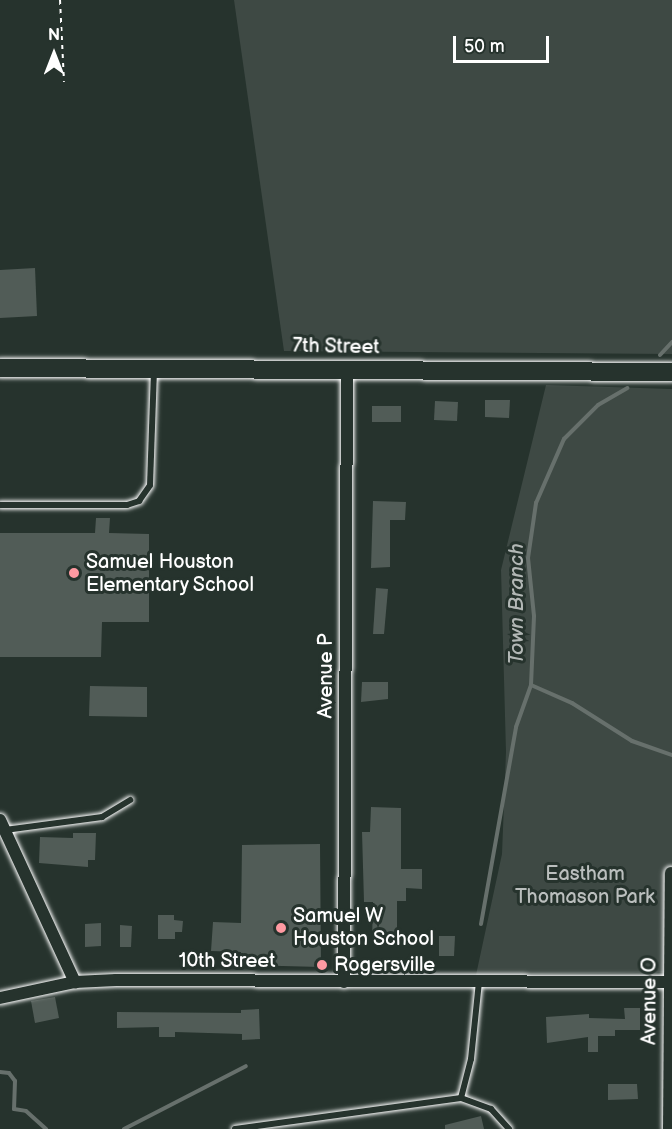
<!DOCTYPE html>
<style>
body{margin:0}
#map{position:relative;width:672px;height:1129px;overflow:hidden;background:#26332d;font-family:"Balsamiq Sans",sans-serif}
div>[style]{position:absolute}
.green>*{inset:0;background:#3e4944}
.stream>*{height:4px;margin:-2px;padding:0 2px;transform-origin:2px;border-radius:2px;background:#67706c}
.building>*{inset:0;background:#515c57}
.path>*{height:2px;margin-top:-1px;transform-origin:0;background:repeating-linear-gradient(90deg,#fff 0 4.5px,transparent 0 9px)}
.roads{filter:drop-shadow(0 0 2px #fff) drop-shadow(0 0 2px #fff)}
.lane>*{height:6px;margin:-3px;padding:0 3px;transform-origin:3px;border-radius:3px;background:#26332d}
.street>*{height:12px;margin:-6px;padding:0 6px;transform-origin:6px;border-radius:6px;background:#26332d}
.secondary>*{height:18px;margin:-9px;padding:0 9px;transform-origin:9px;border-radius:9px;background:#26332d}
.dots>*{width:16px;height:16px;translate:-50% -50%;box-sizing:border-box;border:3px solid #26332d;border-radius:50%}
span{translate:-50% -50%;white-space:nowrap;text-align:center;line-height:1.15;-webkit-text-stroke:6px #26332d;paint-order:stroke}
.street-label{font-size:20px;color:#fff}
.poi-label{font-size:20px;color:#fff}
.left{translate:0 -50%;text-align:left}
.park-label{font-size:20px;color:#bbbfbe}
.water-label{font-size:21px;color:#b3b8b6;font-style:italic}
.north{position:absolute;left:24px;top:24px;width:60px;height:60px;-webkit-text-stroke:4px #26332d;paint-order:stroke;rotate:0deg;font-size:16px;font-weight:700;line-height:24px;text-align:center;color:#fff}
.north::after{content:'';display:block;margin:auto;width:21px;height:27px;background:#fff;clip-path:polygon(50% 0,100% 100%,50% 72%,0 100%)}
.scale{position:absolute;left:453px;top:36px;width:96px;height:27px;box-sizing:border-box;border:3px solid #fff;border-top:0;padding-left:8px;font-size:18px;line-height:21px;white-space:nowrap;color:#fff;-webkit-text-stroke:4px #26332d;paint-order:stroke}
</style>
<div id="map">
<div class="green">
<i style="clip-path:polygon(234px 0,672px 0,672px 354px,284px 351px)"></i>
<i style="clip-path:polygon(546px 385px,672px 389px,672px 972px,476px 975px,502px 854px,506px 752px,501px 570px)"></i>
</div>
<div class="stream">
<i style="left:660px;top:355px;width:18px;rotate:-47deg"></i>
<i style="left:531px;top:685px;width:45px;rotate:23.7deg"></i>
<i style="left:572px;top:703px;width:71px;rotate:32.3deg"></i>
<i style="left:632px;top:741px;width:42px;rotate:19.3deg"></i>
<i style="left:481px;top:924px;width:200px;rotate:-79.9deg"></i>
<i style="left:516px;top:727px;width:45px;rotate:-70.3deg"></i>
<i style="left:531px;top:685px;width:69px;rotate:-87.5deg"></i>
<i style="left:534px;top:616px;width:58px;rotate:-95.9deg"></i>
<i style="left:528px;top:558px;width:56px;rotate:-81.7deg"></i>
<i style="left:536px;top:503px;width:70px;rotate:-66.4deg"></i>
<i style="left:564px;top:439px;width:48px;rotate:-45deg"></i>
<i style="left:598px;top:405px;width:34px;rotate:-30deg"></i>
<i style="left:0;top:1072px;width:9px;rotate:6deg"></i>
<i style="left:9px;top:1073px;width:10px;rotate:53deg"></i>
<i style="left:15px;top:1081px;width:28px;rotate:92deg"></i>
<i style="left:14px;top:1109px;width:12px;rotate:9deg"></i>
<i style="left:26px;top:1111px;width:27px;rotate:42deg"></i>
<i style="left:124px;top:1129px;width:137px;rotate:-27.3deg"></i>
</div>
<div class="building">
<i style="clip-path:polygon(35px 268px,37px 316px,0 318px,0 270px)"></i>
<i style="clip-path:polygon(485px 400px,510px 400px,509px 418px,485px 417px)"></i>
<i style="clip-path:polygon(435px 401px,458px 402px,457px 421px,434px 420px)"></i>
<i style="clip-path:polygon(372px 406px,401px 406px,401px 422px,372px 422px)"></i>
<i style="clip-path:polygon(373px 501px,406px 502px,405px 520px,390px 520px,390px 567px,371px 568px)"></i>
<i style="clip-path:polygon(96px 518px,110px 518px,109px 533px,149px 534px,149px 622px,102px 622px,101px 657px,0 657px,0 533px,95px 533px)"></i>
<i style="clip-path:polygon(376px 588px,388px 589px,384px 634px,373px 634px)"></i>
<i style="clip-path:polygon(362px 682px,388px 682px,388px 699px,361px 702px)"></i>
<i style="clip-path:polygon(90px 686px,147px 687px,147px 717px,89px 716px)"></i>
<i style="clip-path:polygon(371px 807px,401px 808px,401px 869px,422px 869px,422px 889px,406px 888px,406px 901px,397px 901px,397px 941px,372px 941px,373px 902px,364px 902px,362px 832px,370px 832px)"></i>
<i style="clip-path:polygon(73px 833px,96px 833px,95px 860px,88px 860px,88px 867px,39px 863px,40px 837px,73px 838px)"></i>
<i style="clip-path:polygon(320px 844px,321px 967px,241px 965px,241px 952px,211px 951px,213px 922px,241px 923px,242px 845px)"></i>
<i style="clip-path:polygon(158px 915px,174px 915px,174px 920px,183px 921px,182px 932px,175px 932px,175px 939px,158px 939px)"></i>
<i style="clip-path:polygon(101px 923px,101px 946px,85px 947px,85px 924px)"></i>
<i style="clip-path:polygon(120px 925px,132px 926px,131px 947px,120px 947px)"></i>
<i style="clip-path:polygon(439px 936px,455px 936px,454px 956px,439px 956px)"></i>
<i style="clip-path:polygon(55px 997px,59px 1018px,35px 1023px,31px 1001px)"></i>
<i style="clip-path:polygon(624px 1008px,640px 1008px,640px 1030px,615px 1030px,615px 1036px,598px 1036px,598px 1052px,588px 1052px,588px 1037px,547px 1043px,546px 1017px,589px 1014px,589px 1018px,625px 1019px)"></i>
<i style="clip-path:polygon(259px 1009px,260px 1039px,242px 1040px,242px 1034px,175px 1032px,175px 1037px,159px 1037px,159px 1027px,117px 1028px,117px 1012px,241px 1013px,241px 1010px)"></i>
<i style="clip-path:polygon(608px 1084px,637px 1084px,638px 1099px,608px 1100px)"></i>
<i style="clip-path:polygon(481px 1116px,484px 1129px,445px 1129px,445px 1125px)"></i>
</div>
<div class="path">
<i style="left:60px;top:0;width:82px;rotate:87.2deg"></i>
</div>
<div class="roads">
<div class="lane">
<i style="left:0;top:505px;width:127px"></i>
<i style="left:127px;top:505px;width:13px;rotate:-18deg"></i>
<i style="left:139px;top:501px;width:19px;rotate:-55deg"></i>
<i style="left:150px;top:485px;width:113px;rotate:-88deg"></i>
<i style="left:5px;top:830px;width:98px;rotate:-7.6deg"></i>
<i style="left:102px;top:817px;width:33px;rotate:-31deg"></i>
<i style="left:461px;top:1098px;width:32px;rotate:20deg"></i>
<i style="left:491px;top:1109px;width:27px;rotate:48deg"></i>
<i style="left:235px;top:1129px;width:228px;rotate:-7.8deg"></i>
<i style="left:461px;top:1098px;width:40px;rotate:-75.6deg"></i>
<i style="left:471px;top:1059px;width:77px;rotate:-84.1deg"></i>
</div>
<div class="street">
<i style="left:0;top:820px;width:179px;rotate:65.2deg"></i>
<i style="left:344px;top:982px;width:612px;rotate:-89.72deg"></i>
<i style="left:0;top:998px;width:77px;rotate:-12deg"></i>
<i style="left:75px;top:982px;width:41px;rotate:-2.8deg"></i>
<i style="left:116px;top:980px;width:556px;rotate:0.21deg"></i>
<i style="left:669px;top:1129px;width:256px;rotate:-89.6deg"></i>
</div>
<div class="secondary">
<i style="left:0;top:368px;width:672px;rotate:0.34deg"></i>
</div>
</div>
<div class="dots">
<i style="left:74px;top:573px;background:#ff9aa2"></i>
<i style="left:281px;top:928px;background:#ff9aa2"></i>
<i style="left:322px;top:965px;background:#ff9aa2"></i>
</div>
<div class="street-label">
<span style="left:336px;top:347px;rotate:1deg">7th Street</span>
<span style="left:326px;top:676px;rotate:-90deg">Avenue P</span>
<span style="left:227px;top:961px">10th Street</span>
<span style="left:650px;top:1001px;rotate:-90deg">Avenue O</span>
</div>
<div class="poi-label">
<span class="left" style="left:86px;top:574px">Samuel Houston<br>Elementary School</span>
<span class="left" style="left:293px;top:928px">Samuel W<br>Houston School</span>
<span class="left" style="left:334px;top:965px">Rogersville</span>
</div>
<div class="park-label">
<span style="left:585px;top:886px">Eastham<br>Thomason Park</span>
</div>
<div class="water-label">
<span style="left:517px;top:604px;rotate:-90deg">Town Branch</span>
</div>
<div class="north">N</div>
<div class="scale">50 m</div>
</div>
